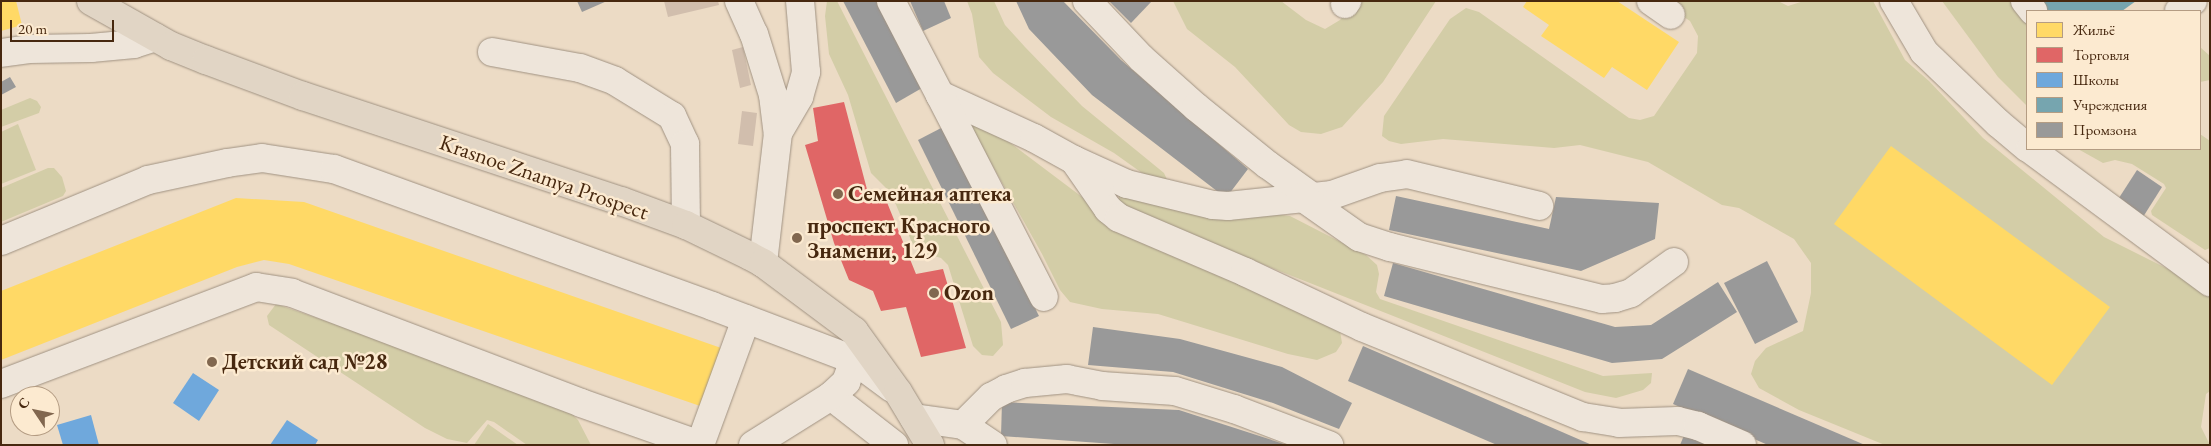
<!DOCTYPE html>
<meta charset="utf-8">
<style>
body{margin:0}
#map{position:relative;width:2211px;height:446px;overflow:hidden;background:#ecdbc5;font-family:"EB Garamond",serif}
div>[style]{position:absolute}
.green>*{inset:0;background:#d3cda7}
.homes>*{inset:0;background:#ffd966}
.shops>*{inset:0;background:#e06666}
.schools>*{inset:0;background:#6fa8dc}
.public>*{inset:0;background:#76a5af}
.industry>*{inset:0;background:#999}
.building>*{inset:0;background:#d1bead}
.roads{filter:drop-shadow(0 0 1px #a09282) drop-shadow(0 0 1px #a09282)}
.minor>*{height:28px;margin:-14px;padding:0 14px;transform-origin:14px;border-radius:14px;background:#eee5da}
.major>*{height:28px;margin:-14px;padding:0 14px;transform-origin:14px;border-radius:14px;background:#e1d5c5}
.dots>*{width:14px;height:14px;translate:-50% -50%;box-sizing:border-box;border:2px solid #fcead0;border-radius:50%}
span{translate:-50% -50%;white-space:nowrap;text-align:center;line-height:1.15;-webkit-text-stroke:5px #fcead0;paint-order:stroke}
.street-label{font-size:22px;color:#47280f}
.poi-label{font-size:22px;color:#47280f;font-weight:700}
.left{translate:0 -50%;text-align:left}
.frame{position:absolute;inset:0;border:2px solid #47280f;pointer-events:none}
.legend{position:absolute;left:2026px;top:10px;width:175px;height:140px;box-sizing:border-box;background:#fcead0;border:1px solid #b49c83;margin:0;padding:6px 9px;list-style:none;font-size:15px;color:#47280f}
.legend li{display:flex;align-items:center;gap:10px;height:25px}
.legend b{width:25px;border:1px solid #b49c83}
.north{position:absolute;left:10px;top:386px;width:50px;height:50px;box-sizing:border-box;background:#fcead0;border:1px solid #b49c83;border-radius:50%;rotate:304deg;font-size:14px;font-weight:700;line-height:20px;text-align:center;color:#47280f}
.north::after{content:'';display:block;margin:auto;width:18px;height:22px;background:#81674f;clip-path:polygon(50% 0,100% 100%,50% 72%,0 100%)}
.scale{position:absolute;left:10px;top:20px;width:104px;height:22px;box-sizing:border-box;border:2px solid #47280f;border-top:0;padding-left:6px;font-size:15px;line-height:18px;white-space:nowrap;color:#47280f;-webkit-text-stroke:4px #fcead0;paint-order:stroke}
</style>
<div id="map">
<div class="green">
<i style="clip-path:polygon(827px 1px,837px 1px,1001px 322px,1003px 345px,993px 356px,982px 355px,973px 346px,948px 265px,941px 258px,920px 252px,913px 245px,891px 193px,871px 173px,848px 95px,829px 54px,825px 16px)"></i>
<i style="clip-path:polygon(967px 1px,994px 1px,1005px 25px,1025px 47px,1082px 106px,1164px 173px,1169px 184px,1156px 183px,1114px 153px,1051px 117px,993px 73px,979px 57px,972px 14px)"></i>
<i style="clip-path:polygon(1173px 1px,1281px 1px,1306px 20px,1325px 29px,1340px 20px,1357px 1px,1436px 1px,1383px 82px,1342px 127px,1321px 134px,1301px 132px,1289px 125px,1235px 67px,1187px 29px)"></i>
<i style="clip-path:polygon(1660px 1px,1778px 1px,1788px 6px,1804px 1px,1873px 1px,1905px 60px,1929px 81px,1983px 138px,2104px 237px,2210px 290px,2210px 391px,2206px 394px,2201px 427px,2210px 445px,1885px 445px,1799px 410px,1759px 388px,1751px 374px,1755px 361px,1766px 348px,1803px 331px,1811px 293px,1811px 263px,1794px 239px,1739px 208px,1722px 205px,1648px 162px,1580px 145px,1554px 148px,1443px 139px,1401px 144px,1389px 141px,1382px 136px,1384px 116px,1450px 19px,1466px 8px,1479px 12px,1629px 118px,1640px 120px,1654px 116px,1697px 53px,1698px 36px,1690px 21px)"></i>
<i style="clip-path:polygon(1942px 1px,2012px 1px,2027px 23px,2027px 106px,1998px 77px)"></i>
<i style="clip-path:polygon(2200px 47px,2210px 56px,2210px 80px,2200px 82px)"></i>
<i style="clip-path:polygon(30px 98px,37px 101px,41px 107px,39px 113px,1px 127px,1px 110px)"></i>
<i style="clip-path:polygon(18px 124px,36px 170px,1px 184px,1px 132px)"></i>
<i style="clip-path:polygon(985px 124px,1102px 212px,1340px 331px,1342px 343px,1336px 352px,1317px 360px,1288px 354px,1158px 314px,1102px 309px,1070px 302px,1060px 290px,1042px 254px,977px 138px,972px 125px)"></i>
<i style="clip-path:polygon(2200px 134px,2210px 141px,2210px 248px,2205px 250px,2152px 215px,2151px 211px,2166px 188px,2164px 184px,2132px 164px,2115px 160px,2103px 163px,2078px 149px,2200px 149px)"></i>
<i style="clip-path:polygon(48px 168px,54px 168px,62px 177px,66px 191px,63px 196px,1px 222px,1px 188px)"></i>
<i style="clip-path:polygon(1119px 195px,1290px 216px,1366px 255px,1377px 265px,1379px 274px,1376px 292px,1380px 299px,1603px 376px,1652px 373px,1651px 383px,1643px 390px,1616px 398px,1585px 392px,1161px 224px,1119px 203px)"></i>
<i style="clip-path:polygon(276px 304px,431px 357px,566px 408px,578px 420px,591px 445px,527px 445px,494px 422px,487px 420px,467px 443px,447px 439px,425px 428px,269px 325px,267px 316px)"></i>
<i style="clip-path:polygon(488px 424px,518px 445px,474px 445px)"></i>
</div>
<div class="homes">
<i style="clip-path:polygon(1px 1px,16px 1px,22px 25px,1px 31px)"></i>
<i style="clip-path:polygon(1527px 1px,1617px 1px,1679px 42px,1647px 90px,1612px 67px,1604px 78px,1541px 36px,1549px 25px,1523px 7px)"></i>
<i style="clip-path:polygon(1891px 146px,2110px 307px,2052px 385px,1834px 224px)"></i>
<i style="clip-path:polygon(236px 198px,304px 202px,724px 349px,703px 407px,289px 264px,264px 260px,237px 267px,1px 360px,1px 291px)"></i>
</div>
<div class="shops">
<i style="clip-path:polygon(844px 102px,869px 197px,884px 195px,916px 274px,943px 269px,966px 348px,921px 357px,906px 307px,881px 311px,873px 291px,849px 280px,834px 243px,805px 145px,818px 141px,813px 108px)"></i>
</div>
<div class="schools">
<i style="clip-path:polygon(193px 373px,219px 390px,199px 421px,173px 403px)"></i>
<i style="clip-path:polygon(91px 415px,99px 445px,63px 445px,57px 425px)"></i>
<i style="clip-path:polygon(287px 420px,318px 440px,315px 445px,270px 445px)"></i>
</div>
<div class="public">
<i style="clip-path:polygon(2037px 1px,2136px 1px,2122px 11px,2045px 11px)"></i>
</div>
<div class="industry">
<i style="clip-path:polygon(577px 1px,607px 1px,582px 12px)"></i>
<i style="clip-path:polygon(843px 1px,878px 1px,922px 88px,896px 103px)"></i>
<i style="clip-path:polygon(910px 1px,944px 1px,951px 18px,923px 31px)"></i>
<i style="clip-path:polygon(1016px 1px,1063px 1px,1121px 60px,1248px 169px,1226px 198px,1092px 95px,1029px 29px)"></i>
<i style="clip-path:polygon(1109px 1px,1152px 1px,1131px 23px)"></i>
<i style="clip-path:polygon(10px 77px,16px 87px,1px 95px,1px 82px)"></i>
<i style="clip-path:polygon(945px 126px,1039px 316px,1011px 329px,918px 140px)"></i>
<i style="clip-path:polygon(2137px 170px,2162px 187px,2143px 217px,2117px 201px)"></i>
<i style="clip-path:polygon(1396px 196px,1549px 229px,1556px 197px,1659px 203px,1655px 239px,1581px 271px,1389px 230px)"></i>
<i style="clip-path:polygon(1767px 261px,1798px 322px,1755px 344px,1724px 283px)"></i>
<i style="clip-path:polygon(1393px 263px,1615px 327px,1651px 325px,1718px 282px,1737px 312px,1662px 359px,1612px 363px,1384px 296px)"></i>
<i style="clip-path:polygon(1093px 327px,1180px 339px,1282px 367px,1352px 403px,1339px 429px,1273px 403px,1173px 372px,1088px 365px)"></i>
<i style="clip-path:polygon(1363px 346px,1592px 445px,1497px 445px,1348px 381px)"></i>
<i style="clip-path:polygon(1688px 369px,1865px 445px,1768px 445px,1673px 404px)"></i>
<i style="clip-path:polygon(1002px 402px,1179px 410px,1284px 444px,1128px 445px,1001px 436px)"></i>
<i style="clip-path:polygon(1685px 433px,1713px 445px,1680px 445px)"></i>
</div>
<div class="building">
<i style="clip-path:polygon(664px 1px,718px 1px,719px 5px,668px 17px)"></i>
<i style="clip-path:polygon(743px 47px,751px 85px,740px 88px,732px 50px)"></i>
<i style="clip-path:polygon(742px 111px,757px 113px,753px 146px,738px 144px)"></i>
</div>
<div class="roads">
<div class="minor">
<i style="left:739px;top:1px;width:36px;rotate:66deg"></i>
<i style="left:754px;top:34px;width:64px;rotate:72.7deg"></i>
<i style="left:773px;top:95px;width:38px;rotate:83deg"></i>
<i style="left:778px;top:133px;width:131px;rotate:96.6deg"></i>
<i style="left:891px;top:1px;width:106px;rotate:62.5deg"></i>
<i style="left:940px;top:95px;width:103px;rotate:24.6deg"></i>
<i style="left:1034px;top:138px;width:46px;rotate:28.8deg"></i>
<i style="left:1074px;top:160px;width:58px;rotate:24.4deg"></i>
<i style="left:1127px;top:184px;width:89px;rotate:13.7deg"></i>
<i style="left:1213px;top:205px;width:15px;rotate:4deg"></i>
<i style="left:1228px;top:206px;width:105px;rotate:-6deg"></i>
<i style="left:1332px;top:195px;width:51px;rotate:-19.5deg"></i>
<i style="left:1380px;top:178px;width:27px;rotate:-8deg"></i>
<i style="left:1407px;top:174px;width:136px;rotate:13.6deg"></i>
<i style="left:1087px;top:1px;width:79px;rotate:46.5deg"></i>
<i style="left:1141px;top:58px;width:74px;rotate:41.7deg"></i>
<i style="left:1196px;top:107px;width:92px;rotate:38.9deg"></i>
<i style="left:1268px;top:165px;width:57px;rotate:35.7deg"></i>
<i style="left:1651px;top:1px;width:24px;rotate:35deg"></i>
<i style="left:1894px;top:1px;width:59px;rotate:59.5deg"></i>
<i style="left:1924px;top:52px;width:103px;rotate:43.8deg"></i>
<i style="left:1998px;top:123px;width:38px;rotate:40deg"></i>
<i style="left:2025px;top:1px;width:13px;rotate:51deg"></i>
<i style="left:1345px;top:4px;width:4px;rotate:-56deg"></i>
<i style="left:2179px;top:11px;width:17px;rotate:-36deg"></i>
<i style="left:492px;top:52px;width:89px;rotate:10.3deg"></i>
<i style="left:580px;top:68px;width:37px;rotate:20deg"></i>
<i style="left:615px;top:81px;width:67px;rotate:31.6deg"></i>
<i style="left:672px;top:116px;width:31px;rotate:65deg"></i>
<i style="left:685px;top:144px;width:81px;rotate:89.3deg"></i>
<i style="left:1px;top:53px;width:28px;rotate:-8deg"></i>
<i style="left:29px;top:49px;width:62px;rotate:-0.9deg"></i>
<i style="left:91px;top:48px;width:43px;rotate:-5.3deg"></i>
<i style="left:134px;top:44px;width:22px;rotate:-18deg"></i>
<i style="left:940px;top:95px;width:227px;rotate:62.8deg"></i>
<i style="left:778px;top:133px;width:42px;rotate:-59.7deg"></i>
<i style="left:799px;top:97px;width:26px;rotate:-74deg"></i>
<i style="left:806px;top:72px;width:71px;rotate:-94.8deg"></i>
<i style="left:2030px;top:149px;width:224px;rotate:36.5deg"></i>
<i style="left:1074px;top:160px;width:60px;rotate:55.2deg"></i>
<i style="left:1108px;top:209px;width:14px;rotate:39deg"></i>
<i style="left:1119px;top:218px;width:137px;rotate:23.2deg"></i>
<i style="left:1245px;top:272px;width:129px;rotate:25.2deg"></i>
<i style="left:1362px;top:327px;width:239px;rotate:22.2deg"></i>
<i style="left:1583px;top:417px;width:36px;rotate:9deg"></i>
<i style="left:1619px;top:423px;width:59px;rotate:-1.9deg"></i>
<i style="left:1678px;top:421px;width:21px;rotate:14deg"></i>
<i style="left:1698px;top:426px;width:48px;rotate:23.4deg"></i>
<i style="left:1302px;top:197px;width:70px;rotate:35.1deg"></i>
<i style="left:1359px;top:237px;width:33px;rotate:18deg"></i>
<i style="left:1390px;top:247px;width:218px;rotate:13.8deg"></i>
<i style="left:1602px;top:299px;width:13px;rotate:-4deg"></i>
<i style="left:1615px;top:298px;width:17px;rotate:-17deg"></i>
<i style="left:1631px;top:293px;width:53px;rotate:-35.8deg"></i>
<i style="left:1px;top:241px;width:159px;rotate:-22.5deg"></i>
<i style="left:148px;top:180px;width:81px;rotate:-12.1deg"></i>
<i style="left:227px;top:163px;width:35px;rotate:-8deg"></i>
<i style="left:262px;top:158px;width:73px;rotate:8.7deg"></i>
<i style="left:334px;top:169px;width:402px;rotate:19.9deg"></i>
<i style="left:712px;top:306px;width:152px;rotate:20.8deg"></i>
<i style="left:854px;top:360px;width:47px;rotate:36.4deg"></i>
<i style="left:1px;top:384px;width:273px;rotate:-20.8deg"></i>
<i style="left:256px;top:287px;width:36px;rotate:9deg"></i>
<i style="left:292px;top:293px;width:309px;rotate:20.8deg"></i>
<i style="left:581px;top:403px;width:126px;rotate:19.4deg"></i>
<i style="left:831px;top:396px;width:80px;rotate:37.9deg"></i>
<i style="left:914px;top:418px;width:49px;rotate:8.1deg"></i>
<i style="left:963px;top:425px;width:36px;rotate:34deg"></i>
<i style="left:963px;top:425px;width:40px;rotate:-45deg"></i>
<i style="left:991px;top:397px;width:17px;rotate:-28deg"></i>
<i style="left:1006px;top:389px;width:20px;rotate:-18deg"></i>
<i style="left:1025px;top:383px;width:42px;rotate:-5.4deg"></i>
<i style="left:1067px;top:379px;width:36px;rotate:11deg"></i>
<i style="left:1102px;top:386px;width:73px;rotate:3.9deg"></i>
<i style="left:1175px;top:391px;width:62px;rotate:17deg"></i>
<i style="left:1234px;top:409px;width:102px;rotate:20.8deg"></i>
<i style="left:700px;top:445px;width:134px;rotate:-69.9deg"></i>
<i style="left:753px;top:445px;width:92px;rotate:-32.1deg"></i>
<i style="left:831px;top:396px;width:21px;rotate:-43deg"></i>
<i style="left:846px;top:382px;width:23px;rotate:-70deg"></i>
</div>
<div class="major">
<i style="left:91px;top:1px;width:92px;rotate:29.4deg"></i>
<i style="left:171px;top:46px;width:38px;rotate:22deg"></i>
<i style="left:206px;top:60px;width:103px;rotate:20.4deg"></i>
<i style="left:303px;top:96px;width:335px;rotate:18.3deg"></i>
<i style="left:621px;top:201px;width:69px;rotate:20.3deg"></i>
<i style="left:686px;top:225px;width:71px;rotate:25.8deg"></i>
<i style="left:750px;top:256px;width:15px;rotate:28deg"></i>
<i style="left:763px;top:263px;width:114px;rotate:36.8deg"></i>
<i style="left:854px;top:331px;width:75px;rotate:54.2deg"></i>
<i style="left:898px;top:392px;width:62px;rotate:58.9deg"></i>
</div>
</div>
<div class="dots">
<i style="left:838px;top:194px;background:#81674f"></i>
<i style="left:797px;top:238px;background:#81674f"></i>
<i style="left:934px;top:293px;background:#81674f"></i>
<i style="left:212px;top:362px;background:#81674f"></i>
</div>
<div class="street-label">
<span style="left:544px;top:177px;rotate:19deg">Krasnoe Znamya Prospect</span>
</div>
<div class="poi-label">
<span class="left" style="left:848px;top:194px">Семейная аптека</span>
<span class="left" style="left:807px;top:238px">проспект Красного<br>Знамени, 129</span>
<span class="left" style="left:944px;top:293px">Ozon</span>
<span class="left" style="left:222px;top:362px">Детский сад №28</span>
</div>
<div class="frame"></div>
<ul class="legend">
<li><b style="height:14px;background:#ffd966"></b>Жильё</li>
<li><b style="height:14px;background:#e06666"></b>Торговля</li>
<li><b style="height:14px;background:#6fa8dc"></b>Школы</li>
<li><b style="height:14px;background:#76a5af"></b>Учреждения</li>
<li><b style="height:14px;background:#999"></b>Промзона</li>
</ul>
<div class="north">С</div>
<div class="scale">20 m</div>
</div>
